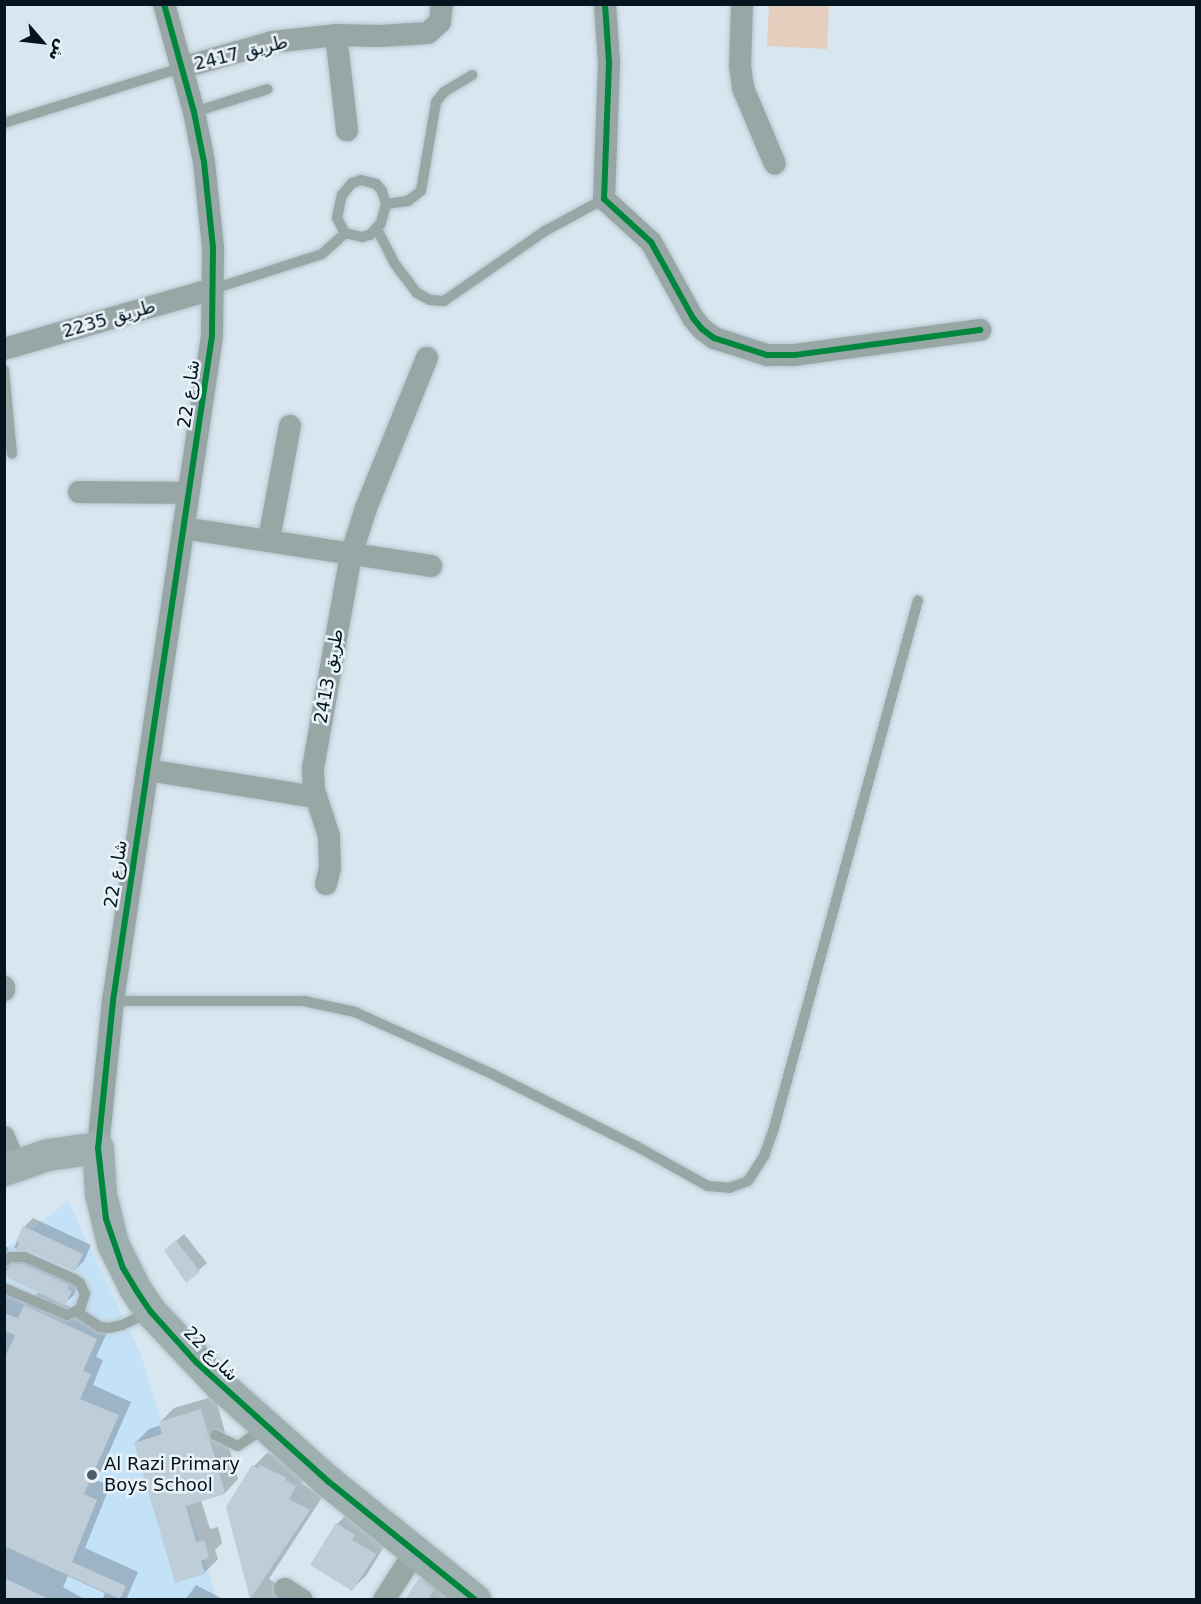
<!DOCTYPE html>
<meta charset="utf-8">
<style>
body{margin:0}
#map{position:relative;width:1201px;height:1604px;overflow:hidden;background:#d8e6f0;font-family:"DejaVu Sans","Noto Naskh Arabic",sans-serif}
div>[style]{position:absolute}
.built>*{inset:0;background:#c4e2f7}
.green>*{inset:0;background:#e5cebe}
.shadow>*{inset:0;background:#0003}
.building>*{inset:0;background:#becdd7}
.roads{filter:drop-shadow(0 0 2px #b8c4cd) drop-shadow(0 0 2px #b8c4cd)}
.lane>*{height:10px;margin:-5px;padding:0 5px;transform-origin:5px;border-radius:5px;background:#98a7a5}
.street>*{height:22px;margin:-11px;padding:0 11px;transform-origin:11px;border-radius:11px;background:#98a7a5}
.secondary>*{height:32px;margin:-16px;padding:0 16px;transform-origin:16px;border-radius:16px;background:#9eafb0}
.cycleway>*{height:6px;margin:-3px;padding:0 3px;transform-origin:3px;border-radius:3px;background:#00873e}
.dots>*{width:16px;height:16px;translate:-50% -50%;box-sizing:border-box;border:3px solid #e9f2f9;border-radius:50%}
span{translate:-50% -50%;white-space:nowrap;text-align:center;line-height:1.15;-webkit-text-stroke:5px #e9f2f9;paint-order:stroke}
.street-label{font-size:18px;color:#04151f}
.poi-label{font-size:18px;color:#04151f}
.left{translate:0 -50%;text-align:left}
.frame{position:absolute;inset:0;border:6px solid #04151f;pointer-events:none}
.north{position:absolute;left:12px;top:12px;width:60px;height:60px;-webkit-text-stroke:4px #e9f2f9;paint-order:stroke;rotate:118deg;font-size:16px;font-weight:700;line-height:24px;text-align:center;color:#04151f}
.north::after{content:'';display:block;margin:auto;width:21px;height:27px;background:#04151f;clip-path:polygon(50% 0,100% 100%,50% 72%,0 100%)}
</style>
<div id="map">
<div class="built">
<i style="clip-path:polygon(68px 1201px,140px 1352px,217px 1599px,5px 1600px,5px 1249px)"></i>
</div>
<div class="green">
<i style="clip-path:polygon(769px 5px,829px 5px,827px 49px,767px 46px)"></i>
</div>
<div class="shadow">
<i style="clip-path:polygon(33px 1218px,91px 1245px,84px 1261px,75px 1270px,28px 1249px,14px 1248px,24px 1227px)"></i>
<i style="clip-path:polygon(184px 1234px,207px 1263px,187px 1280px,166px 1250px)"></i>
<i style="clip-path:polygon(4px 1246px,9px 1248px,4px 1257px)"></i>
<i style="clip-path:polygon(33px 1256px,80px 1281px,74px 1295px,64px 1304px,110px 1326px,96px 1357px,103px 1360px,93px 1385px,131px 1402px,97px 1480px,110px 1486px,85px 1548px,138px 1572px,126px 1600px,102px 1600px,105px 1593px,68px 1576px,63px 1587px,86px 1600px,4px 1600px,4px 1293px,27px 1304px,39px 1292px,4px 1275px,4px 1269px,14px 1260px)"></i>
<i style="clip-path:polygon(215px 1396px,238px 1479px,225px 1493px,201px 1500px,210px 1529px,218px 1527px,222px 1543px,215px 1550px,218px 1559px,204px 1573px,135px 1443px,149px 1429px,161px 1425px,160px 1422px,174px 1408px)"></i>
<i style="clip-path:polygon(276px 1451px,309px 1471px,302px 1484px,323px 1496px,269px 1579px,298px 1597px,311px 1600px,252px 1600px,227px 1507px,254px 1466px,268px 1452px,272px 1455px)"></i>
<i style="clip-path:polygon(351px 1510px,388px 1540px,366px 1576px,352px 1589px,337px 1524px)"></i>
<i style="clip-path:polygon(439px 1561px,482px 1600px,407px 1600px,421px 1579px)"></i>
<i style="clip-path:polygon(196px 1585px,225px 1600px,185px 1600px)"></i>
</div>
<div class="building">
<i style="clip-path:polygon(23px 1226px,83px 1254px,75px 1271px,28px 1250px,16px 1250px,19px 1243px,16px 1241px)"></i>
<i style="clip-path:polygon(176px 1240px,200px 1272px,186px 1283px,164px 1250px)"></i>
<i style="clip-path:polygon(12px 1264px,23px 1264px,69px 1285px,68px 1289px,72px 1291px,65px 1306px,4px 1276px,8px 1268px)"></i>
<i style="clip-path:polygon(24px 1305px,97px 1339px,83px 1371px,91px 1374px,80px 1399px,119px 1415px,84px 1494px,97px 1500px,72px 1562px,126px 1586px,120px 1599px,4px 1546px,4px 1360px,15px 1335px,4px 1330px,4px 1313px,18px 1318px)"></i>
<i style="clip-path:polygon(201px 1409px,225px 1494px,186px 1506px,196px 1542px,204px 1540px,209px 1558px,201px 1561px,205px 1574px,175px 1583px,134px 1443px,162px 1434px,159px 1422px)"></i>
<i style="clip-path:polygon(252px 1465px,258px 1469px,260px 1465px,287px 1478px,285px 1480px,296px 1486px,289px 1499px,310px 1510px,250px 1599px,226px 1507px)"></i>
<i style="clip-path:polygon(336px 1523px,355px 1535px,352px 1540px,376px 1554px,352px 1591px,310px 1565px)"></i>
<i style="clip-path:polygon(4px 1578px,49px 1599px,4px 1599px)"></i>
<i style="clip-path:polygon(419px 1578px,434px 1590px,428px 1599px,405px 1599px)"></i>
</div>
<div class="roads">
<div class="lane">
<i style="left:194px;top:112px;width:77px;rotate:-17.3deg"></i>
<i style="left:4px;top:123px;width:185px;rotate:-17.3deg"></i>
<i style="left:361px;top:180px;width:16px;rotate:15deg"></i>
<i style="left:376px;top:184px;width:9px;rotate:49deg"></i>
<i style="left:382px;top:191px;width:14px;rotate:73deg"></i>
<i style="left:386px;top:204px;width:20px;rotate:105deg"></i>
<i style="left:381px;top:223px;width:16px;rotate:133deg"></i>
<i style="left:370px;top:235px;width:8px;rotate:166deg"></i>
<i style="left:362px;top:237px;width:17px;rotate:-167deg"></i>
<i style="left:345px;top:233px;width:17px;rotate:-118deg"></i>
<i style="left:337px;top:218px;width:24px;rotate:-78deg"></i>
<i style="left:342px;top:195px;width:16px;rotate:-50deg"></i>
<i style="left:352px;top:183px;width:9px;rotate:-18deg"></i>
<i style="left:386px;top:204px;width:22px;rotate:-8deg"></i>
<i style="left:408px;top:201px;width:16px;rotate:-38deg"></i>
<i style="left:421px;top:191px;width:90px;rotate:-80.4deg"></i>
<i style="left:436px;top:102px;width:13px;rotate:-51deg"></i>
<i style="left:444px;top:92px;width:33px;rotate:-31deg"></i>
<i style="left:377px;top:229px;width:39px;rotate:63deg"></i>
<i style="left:395px;top:264px;width:36px;rotate:53deg"></i>
<i style="left:417px;top:293px;width:15px;rotate:28deg"></i>
<i style="left:430px;top:300px;width:14px;rotate:4deg"></i>
<i style="left:444px;top:301px;width:123px;rotate:-34.7deg"></i>
<i style="left:545px;top:231px;width:67px;rotate:-28.5deg"></i>
<i style="left:213px;top:289px;width:114px;rotate:-17.8deg"></i>
<i style="left:322px;top:254px;width:31px;rotate:-42deg"></i>
<i style="left:4px;top:370px;width:84px;rotate:84.6deg"></i>
<i style="left:113px;top:1001px;width:191px"></i>
<i style="left:304px;top:1001px;width:52px;rotate:12.2deg"></i>
<i style="left:355px;top:1012px;width:150px;rotate:24.3deg"></i>
<i style="left:492px;top:1074px;width:161px;rotate:26.6deg"></i>
<i style="left:636px;top:1146px;width:82px;rotate:29.1deg"></i>
<i style="left:708px;top:1186px;width:21px;rotate:5deg"></i>
<i style="left:729px;top:1188px;width:20px;rotate:-20deg"></i>
<i style="left:748px;top:1181px;width:30px;rotate:-57deg"></i>
<i style="left:764px;top:1156px;width:30px;rotate:-70deg"></i>
<i style="left:774px;top:1128px;width:547px;rotate:-74.74deg"></i>
<i style="left:4px;top:1261px;width:7px;rotate:-34deg"></i>
<i style="left:10px;top:1257px;width:15px"></i>
<i style="left:25px;top:1257px;width:54px;rotate:24.2deg"></i>
<i style="left:74px;top:1279px;width:7px;rotate:34deg"></i>
<i style="left:80px;top:1283px;width:12px;rotate:66deg"></i>
<i style="left:85px;top:1294px;width:16px;rotate:108deg"></i>
<i style="left:80px;top:1309px;width:14px;rotate:155deg"></i>
<i style="left:67px;top:1315px;width:69px;rotate:-156.8deg"></i>
<i style="left:77px;top:1312px;width:27px;rotate:33deg"></i>
<i style="left:100px;top:1327px;width:8px;rotate:7deg"></i>
<i style="left:108px;top:1328px;width:14px;rotate:-12deg"></i>
<i style="left:122px;top:1325px;width:29px;rotate:-25deg"></i>
<i style="left:215px;top:1435px;width:25px;rotate:26deg"></i>
<i style="left:238px;top:1446px;width:32px;rotate:-35deg"></i>
</div>
<div class="street">
<i style="left:605px;top:4px;width:59px;rotate:86.1deg"></i>
<i style="left:609px;top:63px;width:136px;rotate:92.1deg"></i>
<i style="left:604px;top:199px;width:64px;rotate:42.5deg"></i>
<i style="left:651px;top:242px;width:87px;rotate:61.1deg"></i>
<i style="left:693px;top:318px;width:14px;rotate:51deg"></i>
<i style="left:702px;top:329px;width:15px;rotate:37deg"></i>
<i style="left:714px;top:338px;width:56px;rotate:17.8deg"></i>
<i style="left:767px;top:355px;width:28px"></i>
<i style="left:795px;top:355px;width:187px;rotate:-7.7deg"></i>
<i style="left:742px;top:4px;width:62px;rotate:91.8deg"></i>
<i style="left:740px;top:66px;width:22px;rotate:82deg"></i>
<i style="left:743px;top:88px;width:82px;rotate:67.2deg"></i>
<i style="left:336px;top:35px;width:96px;rotate:83.4deg"></i>
<i style="left:181px;top:68px;width:95px;rotate:-15.9deg"></i>
<i style="left:272px;top:42px;width:64px;rotate:-6.2deg"></i>
<i style="left:336px;top:35px;width:44px;rotate:1.3deg"></i>
<i style="left:380px;top:36px;width:48px;rotate:-3.6deg"></i>
<i style="left:428px;top:33px;width:16px;rotate:-43deg"></i>
<i style="left:440px;top:22px;width:18px;rotate:-84deg"></i>
<i style="left:4px;top:349px;width:217px;rotate:-16deg"></i>
<i style="left:79px;top:492px;width:109px;rotate:0.5deg"></i>
<i style="left:183px;top:528px;width:251px;rotate:8.7deg"></i>
<i style="left:269px;top:539px;width:115px;rotate:-79.5deg"></i>
<i style="left:147px;top:770px;width:171px;rotate:9.1deg"></i>
<i style="left:326px;top:884px;width:16px;rotate:-76deg"></i>
<i style="left:330px;top:868px;width:32px;rotate:-92deg"></i>
<i style="left:329px;top:836px;width:48px;rotate:-108.1deg"></i>
<i style="left:314px;top:790px;width:22px;rotate:-93deg"></i>
<i style="left:313px;top:768px;width:216px;rotate:-79.9deg"></i>
<i style="left:351px;top:555px;width:49px;rotate:-72.3deg"></i>
<i style="left:366px;top:508px;width:162px;rotate:-67.9deg"></i>
<i style="left:4px;top:987px;width:3px;rotate:90deg"></i>
<i style="left:4px;top:1137px;width:31px;rotate:68deg"></i>
<i style="left:98px;top:1148px;width:148px;rotate:-84.2deg"></i>
<i style="left:113px;top:1001px;width:672px;rotate:-81.53deg"></i>
<i style="left:212px;top:336px;width:88px;rotate:-89.3deg"></i>
<i style="left:213px;top:248px;width:86px;rotate:-96deg"></i>
<i style="left:204px;top:162px;width:51px;rotate:-101.3deg"></i>
<i style="left:194px;top:112px;width:112px;rotate:-105.5deg"></i>
<i style="left:285px;top:1589px;width:20px;rotate:33deg"></i>
<i style="left:384px;top:1600px;width:56px;rotate:-57.4deg"></i>
</div>
<div class="secondary">
<i style="left:4px;top:1170px;width:46px;rotate:-18.8deg"></i>
<i style="left:48px;top:1155px;width:50px;rotate:-8deg"></i>
<i style="left:98px;top:1148px;width:46px;rotate:86.3deg"></i>
<i style="left:101px;top:1194px;width:51px;rotate:76.5deg"></i>
<i style="left:113px;top:1244px;width:51px;rotate:63.4deg"></i>
<i style="left:136px;top:1290px;width:27px;rotate:56deg"></i>
<i style="left:151px;top:1312px;width:100px;rotate:46.6deg"></i>
<i style="left:220px;top:1385px;width:146px;rotate:41.7deg"></i>
<i style="left:329px;top:1482px;width:188px;rotate:38.9deg"></i>
</div>
</div>
<div class="cycleway">
<i style="left:164px;top:4px;width:112px;rotate:74.5deg"></i>
<i style="left:194px;top:112px;width:51px;rotate:78.7deg"></i>
<i style="left:204px;top:162px;width:86px;rotate:84deg"></i>
<i style="left:213px;top:248px;width:88px;rotate:90.7deg"></i>
<i style="left:212px;top:336px;width:672px;rotate:98.47deg"></i>
<i style="left:113px;top:1001px;width:148px;rotate:95.8deg"></i>
<i style="left:98px;top:1148px;width:71px;rotate:83.6deg"></i>
<i style="left:106px;top:1219px;width:52px;rotate:70.9deg"></i>
<i style="left:123px;top:1268px;width:26px;rotate:59deg"></i>
<i style="left:136px;top:1290px;width:27px;rotate:56deg"></i>
<i style="left:151px;top:1312px;width:67px;rotate:48deg"></i>
<i style="left:196px;top:1362px;width:179px;rotate:42.1deg"></i>
<i style="left:329px;top:1482px;width:188px;rotate:38.9deg"></i>
<i style="left:605px;top:4px;width:59px;rotate:86.1deg"></i>
<i style="left:609px;top:63px;width:136px;rotate:92.1deg"></i>
<i style="left:604px;top:199px;width:64px;rotate:42.5deg"></i>
<i style="left:651px;top:242px;width:87px;rotate:61.1deg"></i>
<i style="left:693px;top:318px;width:14px;rotate:51deg"></i>
<i style="left:702px;top:329px;width:15px;rotate:37deg"></i>
<i style="left:714px;top:338px;width:56px;rotate:17.8deg"></i>
<i style="left:767px;top:355px;width:28px"></i>
<i style="left:795px;top:355px;width:187px;rotate:-7.7deg"></i>
</div>
<div class="dots">
<i style="left:92px;top:1475px;background:#4e5e68"></i>
</div>
<div class="street-label">
<span style="left:241px;top:53px;rotate:-14deg">طريق 2417</span>
<span style="left:109px;top:319px;rotate:-16deg">طريق 2235</span>
<span style="left:189px;top:394px;rotate:-82deg">شارع 22</span>
<span style="left:329px;top:676px;rotate:-80deg">طريق 2413</span>
<span style="left:116px;top:874px;rotate:-81deg">شارع 22</span>
<span style="left:211px;top:1354px;rotate:45deg">شارع 22</span>
</div>
<div class="poi-label">
<span class="left" style="left:104px;top:1475px">Al Razi Primary<br>Boys School</span>
</div>
<div class="frame"></div>
<div class="north">ش</div>
</div>
